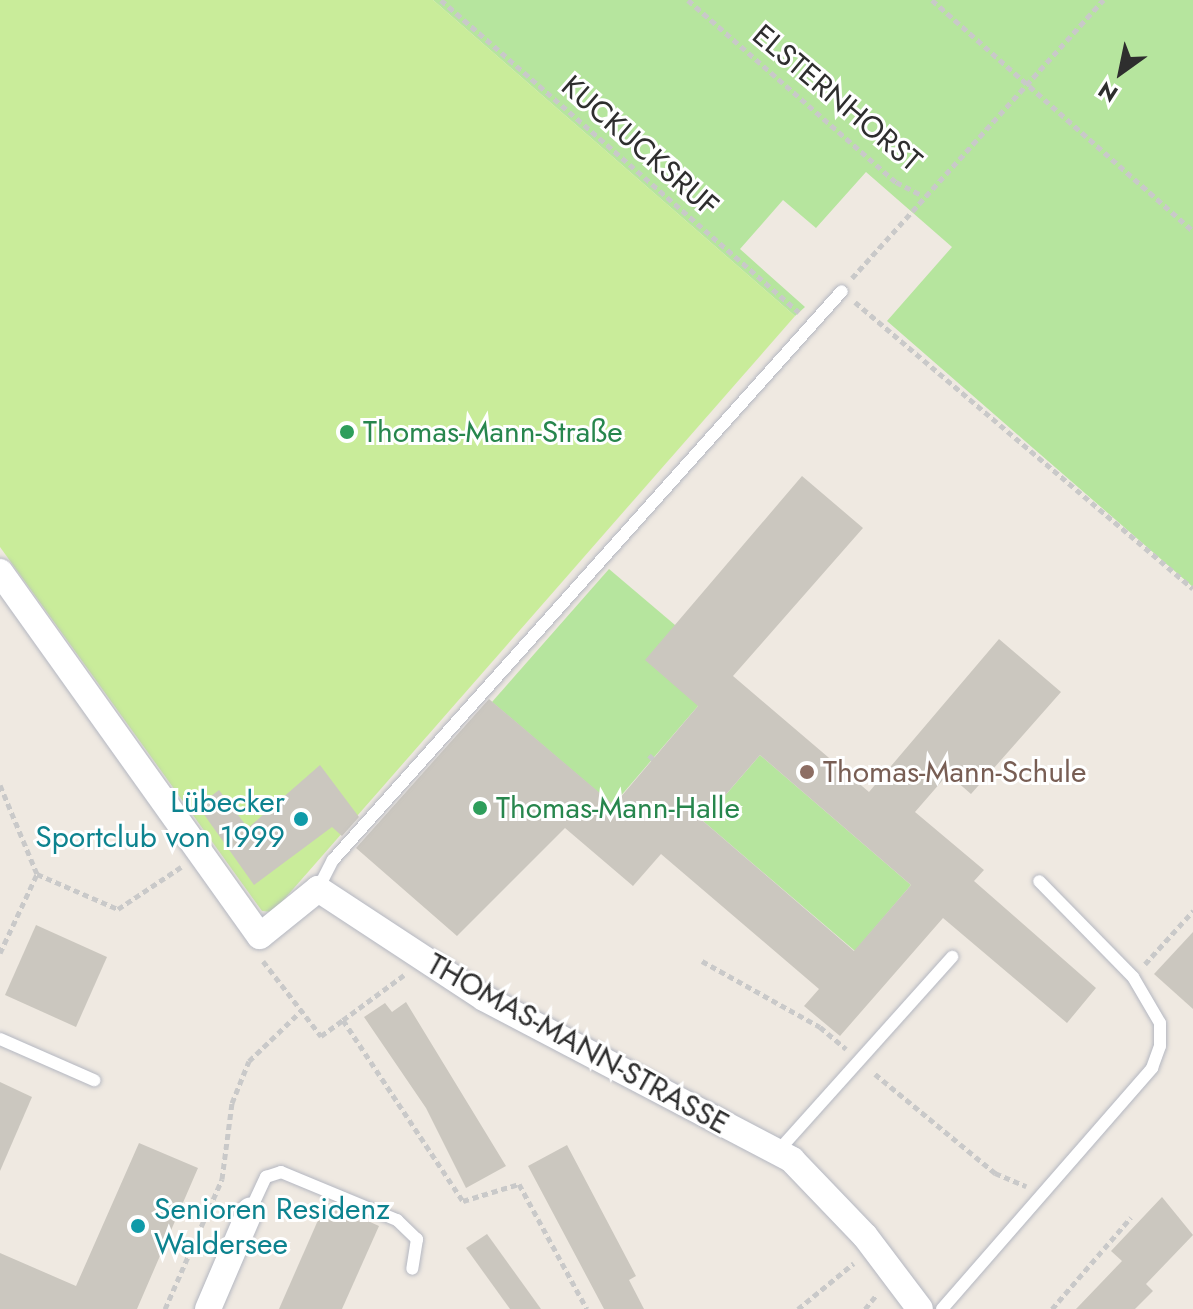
<!DOCTYPE html>
<meta charset="utf-8">
<style>
body{margin:0}
#map{position:relative;width:1193px;height:1309px;overflow:hidden;background:#efe9e1;font-family:Jost,sans-serif}
div>[style]{position:absolute}
.green>*{inset:0;background:#b6e59e}
.pitch>*{inset:0;background:#c9ec9a}
.building>*{inset:0;background:#cbc7bf}
.path>*{height:5px;margin-top:-2.5px;transform-origin:0;background:repeating-linear-gradient(90deg,#c9c9c9 0 6px,transparent 0 10px)}
.roads{filter:drop-shadow(0 0 2px #b4b7c1) drop-shadow(0 0 2px #b4b7c1)}
.lane>*{height:12px;margin:-6px;padding:0 6px;transform-origin:6px;border-radius:6px;background:#fff}
.street>*{height:26px;margin:-13px;padding:0 13px;transform-origin:13px;border-radius:13px;background:#fff}
.dots>*{width:22px;height:22px;translate:-50% -50%;box-sizing:border-box;border:4px solid #fff;border-radius:50%}
span{translate:-50% -50%;white-space:nowrap;text-align:center;line-height:1.15;-webkit-text-stroke:6px #fff;paint-order:stroke}
.street-label{font-size:30px;color:#2e2e2e}
.leisure-label{font-size:30px;color:#27864d}
.left{translate:0 -50%;text-align:left}
.education-label{font-size:30px;color:#785e54}
.culture-label{font-size:30px;color:#0d838f}
.right{translate:-100% -50%;text-align:right}
.north{position:absolute;left:1081px;top:32px;width:80px;height:80px;-webkit-text-stroke:6px #fff;paint-order:stroke;rotate:213deg;font-size:22px;font-weight:700;line-height:32px;text-align:center;color:#2e2e2e}
.north::after{content:'';display:block;margin:auto;width:28px;height:36px;background:#2e2e2e;clip-path:polygon(50% 0,100% 100%,50% 72%,0 100%)}
</style>
<div id="map">
<div class="green">
<i style="clip-path:polygon(433px 0,1193px 0,1193px 587px,887px 321px,952px 247px,866px 172px,816px 228px,783px 200px,740px 249px,805px 307px,795px 316px)"></i>
<i style="clip-path:polygon(609px 569px,675px 625px,698px 706px,613px 805px,492px 702px)"></i>
<i style="clip-path:polygon(760px 755px,911px 885px,855px 951px,703px 821px)"></i>
</div>
<div class="pitch">
<i style="clip-path:polygon(0 0,433px 0,795px 316px,273px 912px,262px 911px,0 547px)"></i>
</div>
<div class="building">
<i style="clip-path:polygon(evenodd,802px 476px,863px 528px,733px 676px,869px 792px,999px 639px,1061px 692px,971px 794px,948px 774px,915px 812px,984px 870px,974px 881px,1096px 988px,1067px 1023px,943px 918px,840px 1036px,804px 1006px,819px 989px,661px 854px,633px 886px,565px 828px,457px 936px,356px 848px,489px 699px,614px 805px,698px 706px,645px 660px,802px 476px,760px 755px,911px 885px,854px 951px,703px 821px,760px 755px)"></i>
<i style="clip-path:polygon(320px 765px,359px 817px,342px 836px,332px 827px,254px 885px,198px 806px,219px 790px,248px 828px)"></i>
<i style="clip-path:polygon(36px 925px,107px 957px,76px 1027px,5px 995px)"></i>
<i style="clip-path:polygon(1193px 932px,1193px 1009px,1154px 974px)"></i>
<i style="clip-path:polygon(406px 1002px,506px 1166px,466px 1188px,426px 1108px,364px 1017px,385px 1003px,392px 1012px)"></i>
<i style="clip-path:polygon(0 1082px,32px 1097px,0 1171px)"></i>
<i style="clip-path:polygon(139px 1143px,198px 1168px,137px 1309px,0 1309px,0 1253px,76px 1286px)"></i>
<i style="clip-path:polygon(567px 1145px,636px 1276px,629px 1280px,644px 1309px,604px 1309px,528px 1166px)"></i>
<i style="clip-path:polygon(1162px 1197px,1193px 1235px,1146px 1284px,1153px 1291px,1135px 1309px,1076px 1309px,1122px 1261px,1111px 1251px)"></i>
<i style="clip-path:polygon(326px 1202px,379px 1226px,342px 1309px,279px 1309px)"></i>
<i style="clip-path:polygon(487px 1234px,541px 1309px,510px 1309px,466px 1248px)"></i>
</div>
<div class="path">
<i style="left:441px;top:0;width:475px;rotate:41.1deg"></i>
<i style="left:688px;top:0;width:276px;rotate:41.2deg"></i>
<i style="left:896px;top:182px;width:29px;rotate:27deg"></i>
<i style="left:932px;top:0;width:349px;rotate:41.5deg"></i>
<i style="left:852px;top:278px;width:375px;rotate:-47.9deg"></i>
<i style="left:855px;top:302px;width:443px;rotate:40.3deg"></i>
<i style="left:649px;top:755px;width:6px;rotate:45deg"></i>
<i style="left:0;top:785px;width:96px;rotate:67.4deg"></i>
<i style="left:0;top:953px;width:87px;rotate:-64.9deg"></i>
<i style="left:37px;top:874px;width:88px;rotate:23.4deg"></i>
<i style="left:118px;top:909px;width:76px;rotate:-33.7deg"></i>
<i style="left:263px;top:961px;width:95px;rotate:52.3deg"></i>
<i style="left:321px;top:1036px;width:27px;rotate:-36deg"></i>
<i style="left:702px;top:961px;width:135px;rotate:29.2deg"></i>
<i style="left:820px;top:1027px;width:34px;rotate:40deg"></i>
<i style="left:1145px;top:964px;width:72px;rotate:-47.8deg"></i>
<i style="left:404px;top:975px;width:76px;rotate:143.6deg"></i>
<i style="left:343px;top:1020px;width:217px;rotate:56.5deg"></i>
<i style="left:463px;top:1201px;width:59px;rotate:-16.9deg"></i>
<i style="left:519px;top:1184px;width:142px;rotate:61.5deg"></i>
<i style="left:875px;top:1074px;width:156px;rotate:39.5deg"></i>
<i style="left:995px;top:1173px;width:34px;rotate:23deg"></i>
<i style="left:165px;top:1309px;width:142px;rotate:-66.3deg"></i>
<i style="left:222px;top:1179px;width:77px;rotate:-82.5deg"></i>
<i style="left:232px;top:1103px;width:45px;rotate:-68deg"></i>
<i style="left:249px;top:1061px;width:72px;rotate:-43.9deg"></i>
<i style="left:798px;top:1309px;width:72px;rotate:-39.4deg"></i>
<i style="left:865px;top:1309px;width:19px;rotate:-51deg"></i>
<i style="left:1052px;top:1309px;width:121px;rotate:-49.3deg"></i>
</div>
<div class="roads">
<div class="lane">
<i style="left:318px;top:889px;width:33px;rotate:-63deg"></i>
<i style="left:333px;top:860px;width:763px;rotate:-48.19deg"></i>
<i style="left:0;top:1039px;width:103px;rotate:23.6deg"></i>
<i style="left:778px;top:1151px;width:261px;rotate:-48.1deg"></i>
<i style="left:250px;top:1211px;width:38px;rotate:-65deg"></i>
<i style="left:266px;top:1177px;width:16px;rotate:-18deg"></i>
<i style="left:281px;top:1172px;width:126px;rotate:22.5deg"></i>
<i style="left:397px;top:1220px;width:28px;rotate:44deg"></i>
<i style="left:417px;top:1239px;width:30px;rotate:99deg"></i>
<i style="left:942px;top:1309px;width:320px;rotate:-48.9deg"></i>
<i style="left:1152px;top:1068px;width:23px;rotate:-70deg"></i>
<i style="left:1160px;top:1046px;width:23px;rotate:-90deg"></i>
<i style="left:1160px;top:1023px;width:53px;rotate:-120.4deg"></i>
<i style="left:1133px;top:977px;width:134px;rotate:-134.4deg"></i>
</div>
<div class="street">
<i style="left:0;top:572px;width:447px;rotate:54.5deg"></i>
<i style="left:260px;top:936px;width:75px;rotate:-39deg"></i>
<i style="left:318px;top:889px;width:199px;rotate:33.3deg"></i>
<i style="left:484px;top:998px;width:348px;rotate:27.7deg"></i>
<i style="left:792px;top:1160px;width:105px;rotate:46.2deg"></i>
<i style="left:865px;top:1236px;width:91px;rotate:53deg"></i>
<i style="left:208px;top:1309px;width:107px;rotate:-66.8deg"></i>
</div>
</div>
<div class="dots">
<i style="left:347px;top:432px;background:#2e9e5b"></i>
<i style="left:807px;top:772px;background:#8d6e63"></i>
<i style="left:480px;top:808px;background:#2e9e5b"></i>
<i style="left:301px;top:819px;background:#0f9aa8"></i>
<i style="left:138px;top:1226px;background:#0f9aa8"></i>
</div>
<div class="street-label">
<span style="left:837px;top:98px;rotate:40deg">ELSTERNHORST</span>
<span style="left:640px;top:146px;rotate:41deg">KUCKUCKSRUF</span>
<span style="left:578px;top:1044px;rotate:29deg">THOMAS-MANN-STRASSE</span>
</div>
<div class="leisure-label">
<span class="left" style="left:363px;top:432px">Thomas-Mann-Straße</span>
<span class="left" style="left:496px;top:808px">Thomas-Mann-Halle</span>
</div>
<div class="education-label">
<span class="left" style="left:823px;top:772px">Thomas-Mann-Schule</span>
</div>
<div class="culture-label">
<span class="right" style="left:285px;top:819px">Lübecker<br>Sportclub von 1999</span>
<span class="left" style="left:154px;top:1226px">Senioren Residenz<br>Waldersee</span>
</div>
<div class="north">N</div>
</div>
